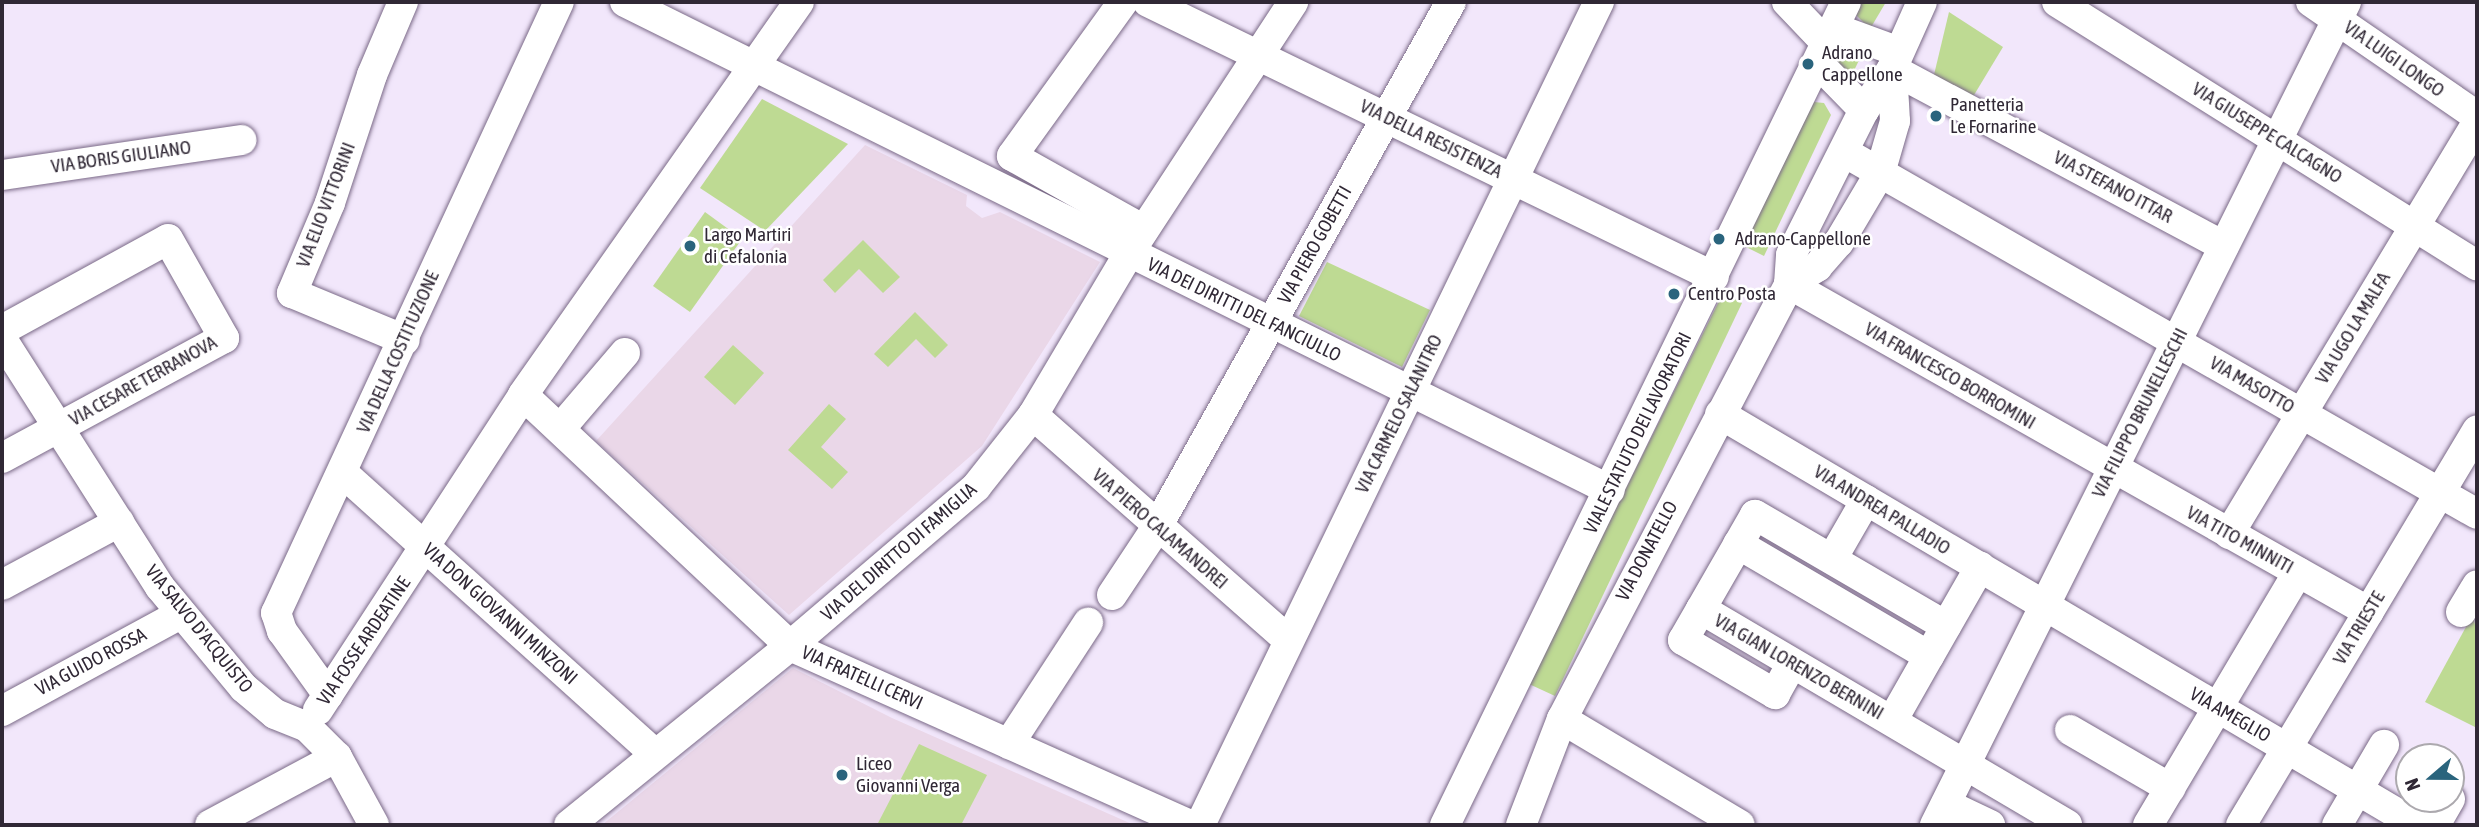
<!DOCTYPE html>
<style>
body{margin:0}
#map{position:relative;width:2479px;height:827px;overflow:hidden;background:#f2e7fb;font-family:"Asap Condensed",sans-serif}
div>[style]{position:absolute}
.education>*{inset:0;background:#ead7e8}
.green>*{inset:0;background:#beda93}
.roads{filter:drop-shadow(0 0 2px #7a6987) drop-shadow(0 0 2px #7a6987)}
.street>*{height:30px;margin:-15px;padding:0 15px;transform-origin:15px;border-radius:15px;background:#fff}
.dots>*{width:19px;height:19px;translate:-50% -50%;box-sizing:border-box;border:4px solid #fff;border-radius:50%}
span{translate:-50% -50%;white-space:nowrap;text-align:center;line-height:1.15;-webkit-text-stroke:5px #fff;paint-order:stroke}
.poi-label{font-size:19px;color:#302835}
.left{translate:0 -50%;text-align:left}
.street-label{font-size:19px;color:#302835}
.frame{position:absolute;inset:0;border:4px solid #302835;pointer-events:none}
.north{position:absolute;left:2395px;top:743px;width:70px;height:70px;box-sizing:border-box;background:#fff;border:2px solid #aca9ae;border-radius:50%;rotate:250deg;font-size:19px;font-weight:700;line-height:28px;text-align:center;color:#302835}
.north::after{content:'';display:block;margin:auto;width:24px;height:32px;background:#2a647d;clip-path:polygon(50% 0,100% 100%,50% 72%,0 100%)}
</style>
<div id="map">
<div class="education">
<i style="clip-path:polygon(865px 145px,967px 195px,966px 206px,982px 218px,1000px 212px,1100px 262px,982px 446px,789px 615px,596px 441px)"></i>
<i style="clip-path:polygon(793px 668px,892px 718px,1134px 825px,602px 825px)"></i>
</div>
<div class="green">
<i style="clip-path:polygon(1862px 2px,1886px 2px,1870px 29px,1856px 15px)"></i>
<i style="clip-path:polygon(1949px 12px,2003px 47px,1971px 100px,1933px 79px)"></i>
<i style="clip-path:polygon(1845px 46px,1862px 54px,1849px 81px,1829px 65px)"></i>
<i style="clip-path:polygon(762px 99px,848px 144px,765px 231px,700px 188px)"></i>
<i style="clip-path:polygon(1814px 102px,1824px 103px,1831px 115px,1764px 256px,1742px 245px)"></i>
<i style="clip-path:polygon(705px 212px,742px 239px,690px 312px,653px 286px)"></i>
<i style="clip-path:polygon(863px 240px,900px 277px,883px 293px,859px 269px,835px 293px,823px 280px)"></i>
<i style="clip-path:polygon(1327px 262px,1430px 310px,1402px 367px,1299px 316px)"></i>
<i style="clip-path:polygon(1723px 293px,1742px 303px,1555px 696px,1529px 684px)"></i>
<i style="clip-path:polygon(915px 312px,948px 345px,935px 358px,916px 339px,888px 367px,874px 354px)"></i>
<i style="clip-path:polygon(733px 345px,764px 373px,735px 405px,704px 377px)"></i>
<i style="clip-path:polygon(829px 404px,846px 419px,821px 447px,848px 472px,832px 489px,788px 450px)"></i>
<i style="clip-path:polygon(2473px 614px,2477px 636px,2477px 728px,2425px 702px)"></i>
<i style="clip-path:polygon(919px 744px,987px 775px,961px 825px,877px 825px)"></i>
</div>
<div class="roads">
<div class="street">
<i style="left:403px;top:2px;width:79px;rotate:113deg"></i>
<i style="left:372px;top:75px;width:135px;rotate:108.2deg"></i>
<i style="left:330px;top:203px;width:98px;rotate:112.9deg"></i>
<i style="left:292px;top:293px;width:122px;rotate:22.6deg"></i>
<i style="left:625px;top:2px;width:1099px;rotate:26.36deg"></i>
<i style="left:799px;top:2px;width:480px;rotate:125.1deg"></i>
<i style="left:523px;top:395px;width:366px;rotate:43.2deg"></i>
<i style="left:790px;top:646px;width:439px;rotate:24.1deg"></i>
<i style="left:1123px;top:2px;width:190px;rotate:125.8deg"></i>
<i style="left:1012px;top:156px;width:151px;rotate:29.3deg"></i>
<i style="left:1148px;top:2px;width:629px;rotate:25.91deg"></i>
<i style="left:1787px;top:2px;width:57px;rotate:46.4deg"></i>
<i style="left:2057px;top:2px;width:496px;rotate:32.1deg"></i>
<i style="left:2311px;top:2px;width:201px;rotate:34.5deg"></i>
<i style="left:1834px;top:28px;width:69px;rotate:20.3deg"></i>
<i style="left:1818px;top:63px;width:66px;rotate:45.6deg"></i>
<i style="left:1892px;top:69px;width:376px;rotate:28.1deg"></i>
<i style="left:1844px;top:152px;width:729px;rotate:29.76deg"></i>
<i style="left:2px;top:175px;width:242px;rotate:-8.3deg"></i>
<i style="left:1789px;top:284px;width:666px;rotate:29.49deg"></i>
<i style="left:1789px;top:284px;width:33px;rotate:-31deg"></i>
<i style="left:1817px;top:267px;width:33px;rotate:-49deg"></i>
<i style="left:1839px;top:242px;width:80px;rotate:-59.3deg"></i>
<i style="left:1880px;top:173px;width:54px;rotate:-73.9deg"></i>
<i style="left:1895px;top:121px;width:52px;rotate:-93.3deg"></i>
<i style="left:2px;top:330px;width:189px;rotate:-28.7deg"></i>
<i style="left:168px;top:239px;width:114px;rotate:60.5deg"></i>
<i style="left:224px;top:338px;width:252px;rotate:151.6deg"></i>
<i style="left:2px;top:339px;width:294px;rotate:57.5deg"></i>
<i style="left:160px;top:587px;width:131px;rotate:50.3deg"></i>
<i style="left:244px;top:688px;width:40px;rotate:40deg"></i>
<i style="left:275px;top:714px;width:35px;rotate:22deg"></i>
<i style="left:307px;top:727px;width:42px;rotate:45deg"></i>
<i style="left:337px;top:757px;width:77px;rotate:61.4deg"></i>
<i style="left:1720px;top:414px;width:809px;rotate:30.53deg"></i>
<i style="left:1033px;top:415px;width:341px;rotate:41.4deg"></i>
<i style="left:560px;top:429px;width:100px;rotate:-49.5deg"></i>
<i style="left:344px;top:474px;width:418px;rotate:42deg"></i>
<i style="left:2229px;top:534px;width:480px;rotate:-58.9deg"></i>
<i style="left:1738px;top:544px;width:221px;rotate:30.4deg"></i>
<i style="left:1929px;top:656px;width:103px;rotate:-60.2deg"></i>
<i style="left:1832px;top:559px;width:68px;rotate:-60deg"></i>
<i style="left:2px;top:585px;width:133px;rotate:-28.3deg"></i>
<i style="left:1112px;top:595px;width:82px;rotate:-56.5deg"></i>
<i style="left:1157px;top:527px;width:602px;rotate:-60.75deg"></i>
<i style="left:1701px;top:609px;width:36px;rotate:120deg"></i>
<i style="left:1683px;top:640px;width:107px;rotate:30.4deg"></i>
<i style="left:1775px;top:694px;width:35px;rotate:-61deg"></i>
<i style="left:2461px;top:612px;width:31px;rotate:-59deg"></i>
<i style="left:1946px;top:626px;width:221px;rotate:-149.8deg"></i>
<i style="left:1755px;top:515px;width:108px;rotate:119.9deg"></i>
<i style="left:1701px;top:609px;width:425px;rotate:30.5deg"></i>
<i style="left:328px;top:695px;width:79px;rotate:-125.7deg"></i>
<i style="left:282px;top:631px;width:19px;rotate:-108deg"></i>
<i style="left:276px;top:613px;width:673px;rotate:-65.15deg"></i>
<i style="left:318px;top:710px;width:376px;rotate:-56.9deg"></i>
<i style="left:2px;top:711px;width:204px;rotate:-28.5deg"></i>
<i style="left:1562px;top:719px;width:207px;rotate:30.8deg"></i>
<i style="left:1892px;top:721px;width:75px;rotate:-60.4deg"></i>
<i style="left:2070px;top:730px;width:116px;rotate:30.1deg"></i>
<i style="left:1009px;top:744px;width:145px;rotate:-56.9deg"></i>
<i style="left:1946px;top:804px;width:49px;rotate:25.5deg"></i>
<i style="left:210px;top:825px;width:144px;rotate:-28.2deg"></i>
<i style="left:569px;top:825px;width:284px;rotate:-39deg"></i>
<i style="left:790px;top:646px;width:245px;rotate:-40.5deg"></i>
<i style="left:976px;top:487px;width:92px;rotate:-51.6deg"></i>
<i style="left:1033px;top:415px;width:188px;rotate:-59.3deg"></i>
<i style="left:1129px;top:253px;width:300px;rotate:-56.8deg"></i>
<i style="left:1200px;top:825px;width:915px;rotate:-64.14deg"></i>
<i style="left:1445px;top:825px;width:915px;rotate:-64.02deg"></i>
<i style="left:1521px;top:825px;width:114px;rotate:-68.9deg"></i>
<i style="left:1562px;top:719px;width:491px;rotate:-62.4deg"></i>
<i style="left:1789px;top:284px;width:29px;rotate:-86deg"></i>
<i style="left:1791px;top:255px;width:162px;rotate:-63.3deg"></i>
<i style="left:1864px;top:110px;width:50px;rotate:-55.7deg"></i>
<i style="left:1892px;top:69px;width:73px;rotate:-65.9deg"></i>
<i style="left:1935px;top:825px;width:920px;rotate:-63.46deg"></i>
<i style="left:2148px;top:825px;width:294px;rotate:-59.3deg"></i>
<i style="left:2241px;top:825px;width:460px;rotate:-59.1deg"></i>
<i style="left:2337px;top:825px;width:93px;rotate:-59.6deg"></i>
<i style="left:2435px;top:825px;width:30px;rotate:-60deg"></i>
</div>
</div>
<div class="dots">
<i style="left:1808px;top:64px;background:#2a647d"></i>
<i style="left:1936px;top:116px;background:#2a647d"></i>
<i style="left:1719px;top:239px;background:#2a647d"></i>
<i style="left:690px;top:246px;background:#2a647d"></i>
<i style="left:1674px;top:294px;background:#2a647d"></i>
<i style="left:842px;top:775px;background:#2a647d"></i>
</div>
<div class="poi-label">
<span class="left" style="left:1822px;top:64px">Adrano<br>Cappellone</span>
<span class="left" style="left:1950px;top:116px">Panetteria<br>Le Fornarine</span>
<span class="left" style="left:704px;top:246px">Largo Martiri<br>di Cefalonia</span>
<span class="left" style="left:1735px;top:239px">Adrano-Cappellone</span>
<span class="left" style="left:1688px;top:294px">Centro Posta</span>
<span class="left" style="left:856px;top:775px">Liceo<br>Giovanni Verga</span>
</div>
<div class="street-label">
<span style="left:2394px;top:59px;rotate:35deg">VIA LUIGI LONGO</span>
<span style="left:2267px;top:133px;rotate:32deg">VIA GIUSEPPE CALCAGNO</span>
<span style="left:1431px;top:139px;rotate:26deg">VIA DELLA RESISTENZA</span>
<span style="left:121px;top:157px;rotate:-8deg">VIA BORIS GIULIANO</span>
<span style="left:2113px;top:187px;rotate:28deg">VIA STEFANO ITTAR</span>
<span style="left:326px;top:205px;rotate:-69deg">VIA ELIO VITTORINI</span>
<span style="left:1315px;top:245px;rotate:-61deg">VIA PIERO GOBETTI</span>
<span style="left:1244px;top:310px;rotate:26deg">VIA DEI DIRITTI DEL FANCIULLO</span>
<span style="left:2353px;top:328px;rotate:-59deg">VIA UGO LA MALFA</span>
<span style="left:398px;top:352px;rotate:-66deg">VIA DELLA COSTITUZIONE</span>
<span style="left:1950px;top:376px;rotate:30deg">VIA FRANCESCO BORROMINI</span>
<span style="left:143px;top:381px;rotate:-29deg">VIA CESARE TERRANOVA</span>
<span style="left:2252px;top:385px;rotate:30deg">VIA MASOTTO</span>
<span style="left:2140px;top:413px;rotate:-63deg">VIA FILIPPO BRUNELLESCHI</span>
<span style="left:1399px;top:414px;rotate:-64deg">VIA CARMELO SALANITRO</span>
<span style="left:1638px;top:433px;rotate:-64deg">VIALE STATUTO DEI LAVORATORI</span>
<span style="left:1882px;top:510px;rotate:31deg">VIA ANDREA PALLADIO</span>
<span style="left:1160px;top:529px;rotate:41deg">VIA PIERO CALAMANDREI</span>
<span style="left:2240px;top:540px;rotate:29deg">VIA TITO MINNITI</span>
<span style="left:1647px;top:551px;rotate:-62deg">VIA DONATELLO</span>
<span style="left:899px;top:552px;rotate:-41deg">VIA DEL DIRITTO DI FAMIGLIA</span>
<span style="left:500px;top:614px;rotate:42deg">VIA DON GIOVANNI MINZONI</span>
<span style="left:2359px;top:628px;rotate:-59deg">VIA TRIESTE</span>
<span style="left:199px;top:629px;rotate:51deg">VIA SALVO D'ACQUISTO</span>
<span style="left:364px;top:641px;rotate:-56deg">VIA FOSSE ARDEATINE</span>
<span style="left:91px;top:662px;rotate:-28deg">VIA GUIDO ROSSA</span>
<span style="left:1799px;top:667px;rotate:30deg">VIA GIAN LORENZO BERNINI</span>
<span style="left:862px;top:678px;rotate:24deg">VIA FRATELLI CERVI</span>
<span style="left:2230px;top:715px;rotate:30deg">VIA AMEGLIO</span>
</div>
<div class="frame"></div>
<div class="north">N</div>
</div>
